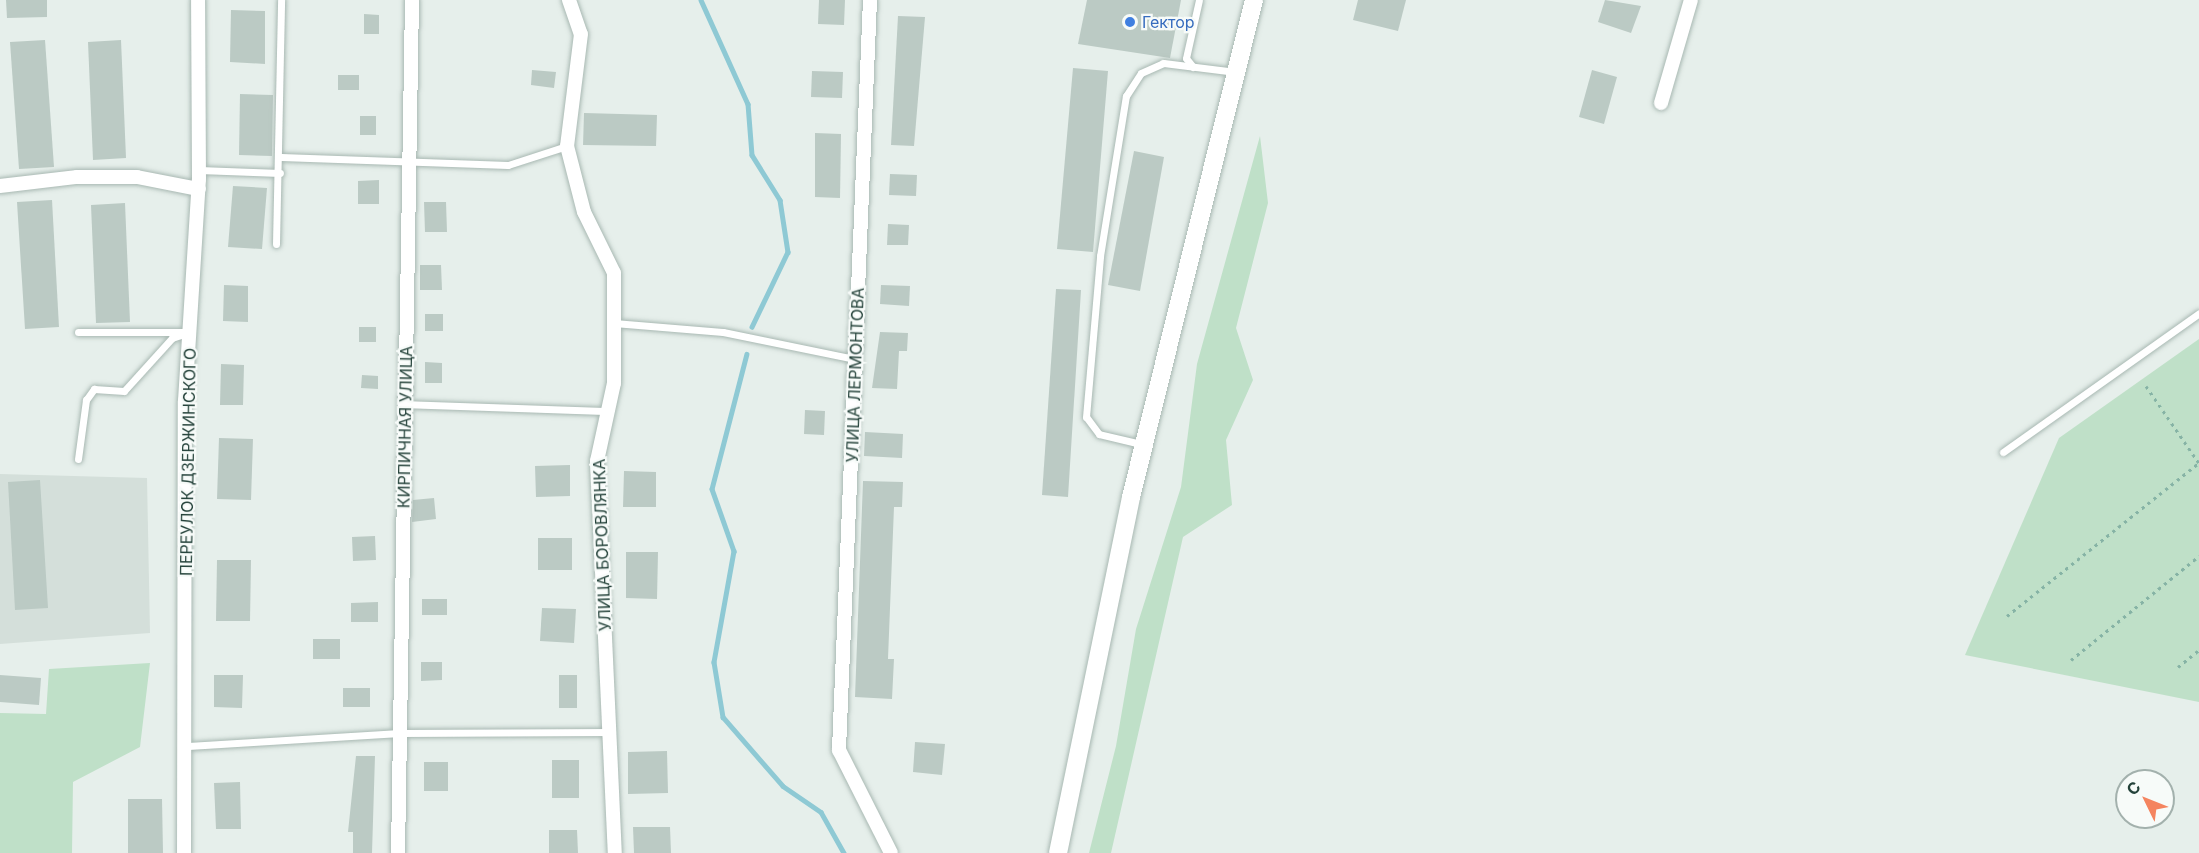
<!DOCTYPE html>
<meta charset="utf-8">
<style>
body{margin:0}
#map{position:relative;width:2199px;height:853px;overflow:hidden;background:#e6efeb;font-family:Inter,sans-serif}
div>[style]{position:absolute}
.built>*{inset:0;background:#d4dfda}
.green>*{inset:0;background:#bfe0c8}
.stream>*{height:4.5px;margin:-2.25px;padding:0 2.25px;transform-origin:2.25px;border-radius:2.25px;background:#8ec9d4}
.building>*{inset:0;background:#bbcac4}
.path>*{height:3px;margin-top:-1.5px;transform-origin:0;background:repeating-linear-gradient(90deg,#86b3a5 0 3px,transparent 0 7.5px)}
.roads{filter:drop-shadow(0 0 2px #a8b8b2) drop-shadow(0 0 2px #a8b8b2)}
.lane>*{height:7px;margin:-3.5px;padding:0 3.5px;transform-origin:3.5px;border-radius:3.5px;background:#fff}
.street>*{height:14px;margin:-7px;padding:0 7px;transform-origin:7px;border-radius:7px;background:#fff}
.secondary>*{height:18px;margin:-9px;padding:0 9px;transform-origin:9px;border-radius:9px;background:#fff}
.dots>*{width:16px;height:16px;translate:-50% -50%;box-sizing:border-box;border:3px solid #f7fbf9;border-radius:50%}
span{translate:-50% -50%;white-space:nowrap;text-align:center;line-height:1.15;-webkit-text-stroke:4.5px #f7fbf9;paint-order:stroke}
.shop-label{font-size:16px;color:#366cbe}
.left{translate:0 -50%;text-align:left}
.street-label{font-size:16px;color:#24423a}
.north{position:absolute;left:2115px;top:769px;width:60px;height:60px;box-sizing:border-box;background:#f7fbf9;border:2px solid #a3b1ad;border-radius:50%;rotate:313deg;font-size:16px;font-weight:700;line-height:24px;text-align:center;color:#24423a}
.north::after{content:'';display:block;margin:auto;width:21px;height:27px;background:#f4845f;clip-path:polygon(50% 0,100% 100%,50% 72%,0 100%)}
</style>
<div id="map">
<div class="built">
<i style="clip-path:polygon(0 474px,147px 478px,150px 633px,0 644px)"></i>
</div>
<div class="green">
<i style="clip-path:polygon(1260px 136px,1268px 203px,1236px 328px,1253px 380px,1226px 440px,1232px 505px,1183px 537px,1111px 853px,1089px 853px,1116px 746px,1136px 629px,1181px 487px,1197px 364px)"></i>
<i style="clip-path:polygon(2199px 339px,2199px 702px,1965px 655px,2059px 438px)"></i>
<i style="clip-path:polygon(150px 663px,140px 747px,73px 782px,72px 853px,0 853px,0 713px,46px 714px,49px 669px)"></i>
</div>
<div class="stream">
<i style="left:701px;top:0;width:114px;rotate:65.7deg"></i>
<i style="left:748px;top:104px;width:51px;rotate:85.5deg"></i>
<i style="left:752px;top:155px;width:53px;rotate:58.1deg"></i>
<i style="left:780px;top:200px;width:53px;rotate:81.3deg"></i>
<i style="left:788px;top:252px;width:83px;rotate:115.6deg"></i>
<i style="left:747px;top:354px;width:139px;rotate:104.5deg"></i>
<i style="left:712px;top:489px;width:66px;rotate:70.5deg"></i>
<i style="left:734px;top:551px;width:113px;rotate:100.2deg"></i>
<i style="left:714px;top:662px;width:56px;rotate:80.7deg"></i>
<i style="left:723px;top:717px;width:91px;rotate:49deg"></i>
<i style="left:783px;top:786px;width:46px;rotate:34.4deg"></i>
<i style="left:821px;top:812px;width:47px;rotate:60.7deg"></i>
</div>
<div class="building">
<i style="clip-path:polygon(6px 0,47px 0,47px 17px,7px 18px)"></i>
<i style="clip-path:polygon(819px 0,845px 0,844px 25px,818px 24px)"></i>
<i style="clip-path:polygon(1087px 0,1181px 0,1170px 58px,1078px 44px)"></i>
<i style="clip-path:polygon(1358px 0,1406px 0,1398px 31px,1353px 20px)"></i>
<i style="clip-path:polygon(1605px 0,1641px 6px,1631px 33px,1598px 22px)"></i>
<i style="clip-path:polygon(231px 10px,265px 11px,265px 64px,230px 62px)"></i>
<i style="clip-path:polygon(364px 14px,379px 15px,379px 34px,364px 34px)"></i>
<i style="clip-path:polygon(898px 16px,925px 17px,914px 146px,891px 145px)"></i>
<i style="clip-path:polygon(45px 40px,54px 167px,19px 169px,10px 42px)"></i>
<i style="clip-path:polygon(121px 40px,126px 158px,93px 160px,88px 42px)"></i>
<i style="clip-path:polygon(1073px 68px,1108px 71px,1093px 252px,1057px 249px)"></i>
<i style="clip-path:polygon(532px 70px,556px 72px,554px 88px,531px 85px)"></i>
<i style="clip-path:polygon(1592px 70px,1617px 77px,1604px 124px,1579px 117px)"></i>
<i style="clip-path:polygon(812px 71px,843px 72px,842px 98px,811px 97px)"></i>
<i style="clip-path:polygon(338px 75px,359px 75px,359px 90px,338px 90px)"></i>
<i style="clip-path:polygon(240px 94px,273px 95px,272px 156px,239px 155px)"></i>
<i style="clip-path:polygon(584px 113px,657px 115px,656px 146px,583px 145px)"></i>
<i style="clip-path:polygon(360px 116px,376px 116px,376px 135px,360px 135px)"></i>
<i style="clip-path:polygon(815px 133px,841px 134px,840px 198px,815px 197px)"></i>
<i style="clip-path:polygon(1134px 151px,1164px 157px,1140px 291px,1108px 285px)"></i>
<i style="clip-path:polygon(890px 174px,917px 175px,916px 196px,889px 195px)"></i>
<i style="clip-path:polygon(379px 180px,379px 204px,358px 204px,358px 181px)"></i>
<i style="clip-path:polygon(233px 186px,267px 188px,262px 249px,228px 247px)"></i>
<i style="clip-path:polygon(52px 200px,59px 327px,25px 329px,17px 202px)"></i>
<i style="clip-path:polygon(424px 202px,446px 202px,447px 232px,425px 232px)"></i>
<i style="clip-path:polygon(125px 203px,130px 322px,96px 323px,91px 205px)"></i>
<i style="clip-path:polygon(888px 224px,909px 225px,908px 245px,887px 245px)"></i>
<i style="clip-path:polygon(420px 265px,441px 265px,442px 290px,420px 290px)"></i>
<i style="clip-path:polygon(224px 285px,248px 286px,248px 322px,223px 321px)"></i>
<i style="clip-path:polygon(881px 285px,910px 286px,909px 306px,880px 304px)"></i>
<i style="clip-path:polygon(1056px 289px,1081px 290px,1068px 497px,1042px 495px)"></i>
<i style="clip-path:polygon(425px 314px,443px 314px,443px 331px,425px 331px)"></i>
<i style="clip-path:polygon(359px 327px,376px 327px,376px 342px,359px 342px)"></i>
<i style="clip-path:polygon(880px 332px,908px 333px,907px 351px,899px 351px,897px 389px,872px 388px)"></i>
<i style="clip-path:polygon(425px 362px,442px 363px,442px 383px,425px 383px)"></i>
<i style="clip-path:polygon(221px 364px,244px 365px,243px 405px,220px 405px)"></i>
<i style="clip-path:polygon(362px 375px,378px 376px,378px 389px,361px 388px)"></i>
<i style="clip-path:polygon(805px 410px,825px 411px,824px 435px,804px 434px)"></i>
<i style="clip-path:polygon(865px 432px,903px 434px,902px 458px,864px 456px)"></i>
<i style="clip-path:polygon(219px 438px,253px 439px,251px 500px,217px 499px)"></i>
<i style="clip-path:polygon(570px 465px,570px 496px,536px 497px,535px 466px)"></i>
<i style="clip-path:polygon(624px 471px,656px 472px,656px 507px,623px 507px)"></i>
<i style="clip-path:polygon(40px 480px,48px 608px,15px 610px,8px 482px)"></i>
<i style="clip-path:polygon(863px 481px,903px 482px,902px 507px,894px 507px,888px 659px,894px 659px,892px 699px,855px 697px)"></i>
<i style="clip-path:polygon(434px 498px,436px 519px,412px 522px,413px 500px)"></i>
<i style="clip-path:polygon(375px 536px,376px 560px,353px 561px,352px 537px)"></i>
<i style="clip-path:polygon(538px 538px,572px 538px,572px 570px,538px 570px)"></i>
<i style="clip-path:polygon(626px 552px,658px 552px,657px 599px,626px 598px)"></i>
<i style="clip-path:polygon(217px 560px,251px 560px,250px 621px,216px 621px)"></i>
<i style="clip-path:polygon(422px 599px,447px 599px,447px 615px,422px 615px)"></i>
<i style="clip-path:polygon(378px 602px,378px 622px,351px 622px,351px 603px)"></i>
<i style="clip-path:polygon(542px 608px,576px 609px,574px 643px,540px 641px)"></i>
<i style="clip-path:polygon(313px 639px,340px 639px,340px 659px,313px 659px)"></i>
<i style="clip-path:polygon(421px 662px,442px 662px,442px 680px,421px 681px)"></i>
<i style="clip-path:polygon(0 675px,41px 678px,39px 705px,0 702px)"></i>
<i style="clip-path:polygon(214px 675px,243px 675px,242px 708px,214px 707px)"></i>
<i style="clip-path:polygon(559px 675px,577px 675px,577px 708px,559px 708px)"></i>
<i style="clip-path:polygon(343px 688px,370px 688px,370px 707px,343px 707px)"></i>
<i style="clip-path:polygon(915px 742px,945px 744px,942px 775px,913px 772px)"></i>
<i style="clip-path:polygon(667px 751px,668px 793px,628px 794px,628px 752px)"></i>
<i style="clip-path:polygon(356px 756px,375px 756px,372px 853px,353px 853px,353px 832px,348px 832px)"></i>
<i style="clip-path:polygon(552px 760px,579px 760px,579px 798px,552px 798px)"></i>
<i style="clip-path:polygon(424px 762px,448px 762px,448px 791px,424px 791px)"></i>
<i style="clip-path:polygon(240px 782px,241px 829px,216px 829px,214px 783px)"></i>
<i style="clip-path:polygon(128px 799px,162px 799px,163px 853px,128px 853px)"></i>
<i style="clip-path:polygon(633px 827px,670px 827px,671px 853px,634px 853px)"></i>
<i style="clip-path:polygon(549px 830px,577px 830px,578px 853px,549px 853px)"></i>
</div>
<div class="path">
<i style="left:2146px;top:386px;width:93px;rotate:55.5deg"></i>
<i style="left:2007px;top:616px;width:246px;rotate:-38.6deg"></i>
<i style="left:2071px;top:660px;width:165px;rotate:-39.1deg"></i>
<i style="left:2178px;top:667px;width:27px;rotate:-39deg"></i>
</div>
<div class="roads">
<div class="lane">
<i style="left:1193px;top:67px;width:11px;rotate:-128deg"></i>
<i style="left:1186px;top:58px;width:59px;rotate:-77.4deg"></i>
<i style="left:281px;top:157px;width:227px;rotate:2deg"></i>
<i style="left:508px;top:165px;width:62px;rotate:-17.9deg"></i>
<i style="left:199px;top:170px;width:81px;rotate:2.1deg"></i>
<i style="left:276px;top:244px;width:244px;rotate:-88.8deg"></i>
<i style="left:614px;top:323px;width:109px;rotate:4.7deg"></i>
<i style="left:723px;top:332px;width:135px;rotate:11.6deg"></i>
<i style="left:78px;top:332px;width:106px"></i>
<i style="left:405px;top:404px;width:203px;rotate:2deg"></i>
<i style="left:1141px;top:444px;width:43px;rotate:-166.6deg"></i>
<i style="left:1099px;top:434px;width:21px;rotate:-127deg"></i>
<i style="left:1086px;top:417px;width:162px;rotate:-85deg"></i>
<i style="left:1100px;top:256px;width:162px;rotate:-80.8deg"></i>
<i style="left:1126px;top:96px;width:27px;rotate:-57deg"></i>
<i style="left:1141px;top:73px;width:24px;rotate:-24deg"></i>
<i style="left:1163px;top:63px;width:74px;rotate:7deg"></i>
<i style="left:2003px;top:452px;width:240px;rotate:-35.3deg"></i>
<i style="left:78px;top:459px;width:60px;rotate:-82.3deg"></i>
<i style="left:86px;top:400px;width:14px;rotate:-54deg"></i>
<i style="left:94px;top:389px;width:30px;rotate:4deg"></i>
<i style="left:124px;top:391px;width:72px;rotate:-47.8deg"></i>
<i style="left:172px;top:338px;width:18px;rotate:-19deg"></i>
<i style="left:188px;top:746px;width:212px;rotate:-3.5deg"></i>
<i style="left:400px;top:733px;width:210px;rotate:-0.3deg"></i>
</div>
<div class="street">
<i style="left:569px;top:0;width:36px;rotate:71deg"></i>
<i style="left:581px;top:34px;width:113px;rotate:97.1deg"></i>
<i style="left:567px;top:146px;width:68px;rotate:75.6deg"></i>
<i style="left:584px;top:212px;width:68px;rotate:63.8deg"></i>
<i style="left:614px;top:273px;width:110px;rotate:90deg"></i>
<i style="left:614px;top:383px;width:80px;rotate:102.3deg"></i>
<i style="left:597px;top:461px;width:392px;rotate:87.4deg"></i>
<i style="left:870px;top:0;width:751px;rotate:92.37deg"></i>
<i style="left:839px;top:750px;width:115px;rotate:63.2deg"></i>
<i style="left:1661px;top:103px;width:107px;rotate:-73.8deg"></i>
<i style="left:0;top:186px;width:78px;rotate:-6.7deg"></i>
<i style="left:77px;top:177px;width:60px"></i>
<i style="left:137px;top:177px;width:63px;rotate:11deg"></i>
<i style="left:184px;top:853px;width:452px;rotate:-89.9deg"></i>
<i style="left:185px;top:401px;width:222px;rotate:-86.4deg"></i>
<i style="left:199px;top:179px;width:179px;rotate:-90.3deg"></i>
<i style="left:398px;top:853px;width:853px;rotate:-89.06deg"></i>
</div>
<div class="secondary">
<i style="left:1058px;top:853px;width:363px;rotate:-78.4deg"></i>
<i style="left:1131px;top:497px;width:512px;rotate:-76.1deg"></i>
</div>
</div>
<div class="dots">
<i style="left:1130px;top:22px;background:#3f7fe0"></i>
</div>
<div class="shop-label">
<span class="left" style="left:1142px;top:22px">Гектор</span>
</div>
<div class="street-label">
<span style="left:855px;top:375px;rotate:-88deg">УЛИЦА ЛЕРМОНТОВА</span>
<span style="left:405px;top:427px;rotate:-89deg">КИРПИЧНАЯ УЛИЦА</span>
<span style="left:188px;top:462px;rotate:-89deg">ПЕРЕУЛОК ДЗЕРЖИНСКОГО</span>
<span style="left:602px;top:545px;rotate:-92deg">УЛИЦА БОРОВЛЯНКА</span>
</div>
<div class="north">С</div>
</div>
